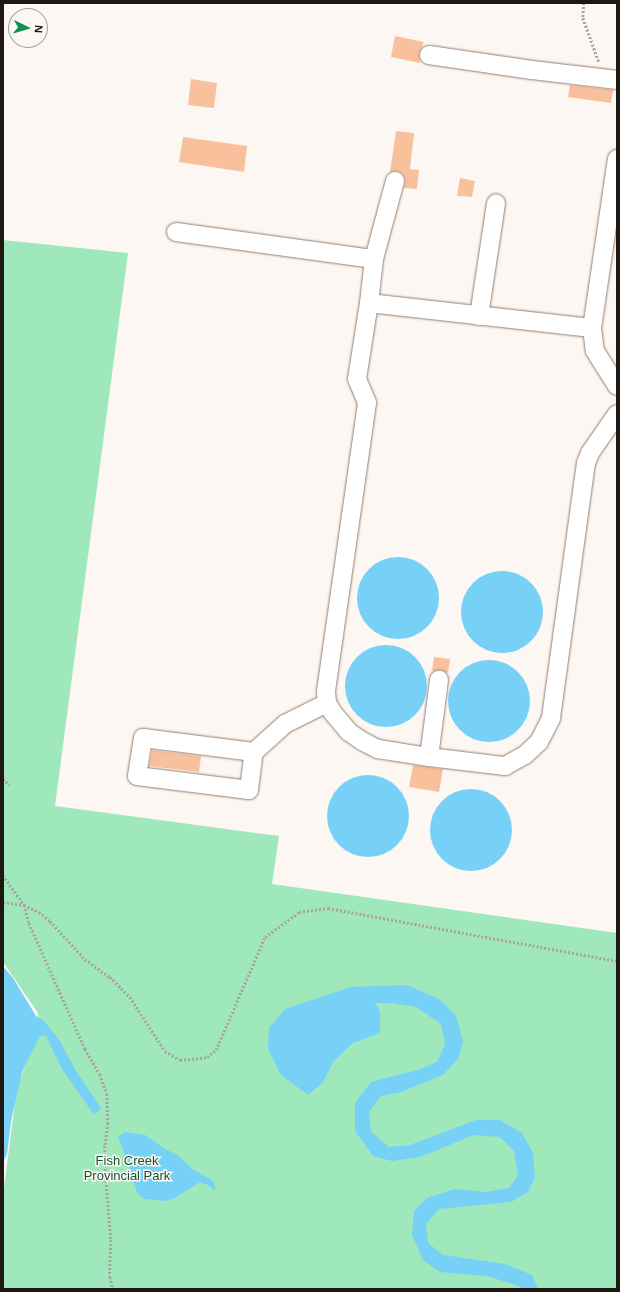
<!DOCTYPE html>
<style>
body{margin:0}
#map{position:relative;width:620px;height:1292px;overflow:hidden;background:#fcf7f3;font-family:Helvetica,sans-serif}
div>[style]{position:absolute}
.green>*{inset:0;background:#9ee8bc}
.water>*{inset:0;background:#77d0f6}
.round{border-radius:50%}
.building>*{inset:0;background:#f8c19b}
.path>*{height:2.5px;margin-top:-1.25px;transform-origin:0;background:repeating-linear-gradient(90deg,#aaa39f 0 2px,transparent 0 4px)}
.roads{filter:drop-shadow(0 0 1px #947c6c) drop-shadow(0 0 1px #947c6c)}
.minor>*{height:18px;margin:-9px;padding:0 9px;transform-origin:9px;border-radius:9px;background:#fff}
span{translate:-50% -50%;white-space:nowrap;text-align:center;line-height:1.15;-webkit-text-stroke:3px #fcf7f3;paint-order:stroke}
.park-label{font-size:13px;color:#155134}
.frame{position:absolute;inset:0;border:4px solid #201711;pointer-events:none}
.north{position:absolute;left:8px;top:8px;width:40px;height:40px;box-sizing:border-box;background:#fcf7f3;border:1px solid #a49d99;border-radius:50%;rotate:95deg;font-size:11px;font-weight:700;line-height:16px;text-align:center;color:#201711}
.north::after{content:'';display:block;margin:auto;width:14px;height:18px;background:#0d9351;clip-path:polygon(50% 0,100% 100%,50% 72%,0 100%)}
</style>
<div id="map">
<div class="green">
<i style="clip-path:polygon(3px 240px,128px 253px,55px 806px,279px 836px,272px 884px,617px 933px,617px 1289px,3px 1289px,3px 1196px,17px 1086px,38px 1034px,38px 1013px,3px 962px)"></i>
</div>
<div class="water">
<i class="round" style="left:357px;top:557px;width:82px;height:82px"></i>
<i class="round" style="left:461px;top:571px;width:82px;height:82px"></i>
<i class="round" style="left:345px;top:645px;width:82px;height:82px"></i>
<i class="round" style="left:448px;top:660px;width:82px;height:82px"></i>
<i class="round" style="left:327px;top:775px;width:82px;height:82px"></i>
<i class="round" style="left:430px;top:789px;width:82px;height:82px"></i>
<i style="clip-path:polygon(3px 966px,13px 978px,36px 1016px,45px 1022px,60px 1041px,76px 1071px,101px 1108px,94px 1115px,62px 1069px,46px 1036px,40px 1036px,22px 1072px,11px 1121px,7px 1154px,3px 1162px)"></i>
<i style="clip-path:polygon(407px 985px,439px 999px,456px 1016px,463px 1042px,458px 1059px,443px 1075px,401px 1092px,381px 1096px,369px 1112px,371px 1132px,389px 1147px,410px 1145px,476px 1120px,500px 1120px,522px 1133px,533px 1153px,535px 1177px,528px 1192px,511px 1202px,439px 1209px,426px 1224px,428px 1243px,443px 1255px,505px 1264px,532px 1275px,538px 1289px,521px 1289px,519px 1286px,487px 1276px,440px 1272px,423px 1260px,412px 1235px,414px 1211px,427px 1198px,455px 1189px,486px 1192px,509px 1188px,518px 1175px,514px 1151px,500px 1137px,474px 1135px,420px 1157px,392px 1161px,373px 1156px,355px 1131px,355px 1103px,371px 1082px,421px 1069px,437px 1062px,445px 1044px,441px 1024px,416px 1007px,392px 1003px,375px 1003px,380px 1011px,380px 1033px,353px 1043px,333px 1062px,323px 1082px,308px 1095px,281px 1075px,268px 1049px,269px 1028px,285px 1009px,351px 987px)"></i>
<i style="clip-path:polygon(125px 1132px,145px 1135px,162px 1147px,180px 1157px,192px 1169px,212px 1180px,216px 1189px,214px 1190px,208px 1185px,200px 1182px,175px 1198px,164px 1201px,144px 1199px,137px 1193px,132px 1174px,118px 1137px)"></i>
</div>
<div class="building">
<i style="clip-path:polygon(395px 36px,424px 42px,419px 53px,420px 63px,391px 57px)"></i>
<i style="clip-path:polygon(191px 79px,217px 83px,214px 108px,188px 105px)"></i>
<i style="clip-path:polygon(570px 85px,613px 90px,611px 103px,568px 97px)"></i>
<i style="clip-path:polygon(396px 131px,414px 133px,410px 169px,419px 170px,417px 189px,404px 188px,405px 179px,403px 174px,397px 171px,390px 172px)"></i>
<i style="clip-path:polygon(183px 137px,247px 146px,244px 172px,179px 162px)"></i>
<i style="clip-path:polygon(460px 178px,475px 181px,472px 197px,457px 196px)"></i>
<i style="clip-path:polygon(434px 657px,450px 659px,448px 673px,441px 670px,432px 671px)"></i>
<i style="clip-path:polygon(152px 750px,201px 756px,199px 772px,149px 766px)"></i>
<i style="clip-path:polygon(413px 765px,443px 769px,439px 792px,409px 787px)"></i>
</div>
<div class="path">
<i style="left:584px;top:3px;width:15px;rotate:94deg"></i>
<i style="left:583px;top:18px;width:47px;rotate:70deg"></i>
<i style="left:3px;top:779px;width:9px;rotate:41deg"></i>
<i style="left:3px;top:875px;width:37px;rotate:55deg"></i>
<i style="left:24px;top:905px;width:19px;rotate:74deg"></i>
<i style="left:29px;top:923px;width:138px;rotate:66deg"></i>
<i style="left:85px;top:1049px;width:29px;rotate:59deg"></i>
<i style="left:100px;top:1074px;width:21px;rotate:71deg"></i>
<i style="left:107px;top:1094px;width:29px;rotate:88deg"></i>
<i style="left:108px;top:1123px;width:23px;rotate:97deg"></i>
<i style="left:105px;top:1146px;width:19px;rotate:90deg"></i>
<i style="left:105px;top:1165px;width:75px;rotate:85.4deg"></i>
<i style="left:111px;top:1240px;width:37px;rotate:92deg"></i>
<i style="left:110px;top:1277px;width:12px;rotate:76deg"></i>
<i style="left:3px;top:902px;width:21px;rotate:8deg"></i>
<i style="left:24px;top:905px;width:17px;rotate:25deg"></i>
<i style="left:39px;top:912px;width:14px;rotate:39deg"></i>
<i style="left:50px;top:921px;width:52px;rotate:47.4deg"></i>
<i style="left:85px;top:959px;width:31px;rotate:36deg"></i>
<i style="left:110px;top:977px;width:28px;rotate:45deg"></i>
<i style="left:130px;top:997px;width:64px;rotate:57.1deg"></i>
<i style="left:165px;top:1051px;width:17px;rotate:31deg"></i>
<i style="left:180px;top:1060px;width:27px;rotate:-6deg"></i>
<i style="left:207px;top:1057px;width:11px;rotate:-38deg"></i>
<i style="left:216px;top:1050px;width:123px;rotate:-66.6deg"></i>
<i style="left:265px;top:937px;width:42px;rotate:-36.3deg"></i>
<i style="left:299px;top:912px;width:29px;rotate:-8deg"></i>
<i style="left:328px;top:908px;width:294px;rotate:10.4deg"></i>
</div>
<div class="roads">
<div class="minor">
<i style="left:429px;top:55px;width:104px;rotate:8.3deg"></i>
<i style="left:532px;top:70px;width:86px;rotate:6.7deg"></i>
<i style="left:395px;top:181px;width:81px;rotate:105.1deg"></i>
<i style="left:374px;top:259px;width:44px;rotate:96.5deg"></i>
<i style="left:369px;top:303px;width:77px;rotate:99deg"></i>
<i style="left:357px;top:379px;width:26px;rotate:67deg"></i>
<i style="left:367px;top:403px;width:291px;rotate:98.1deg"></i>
<i style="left:326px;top:691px;width:12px;rotate:85deg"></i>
<i style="left:327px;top:703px;width:12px;rotate:59deg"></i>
<i style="left:333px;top:713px;width:25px;rotate:50deg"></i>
<i style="left:349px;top:732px;width:16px;rotate:35deg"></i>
<i style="left:362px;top:741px;width:18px;rotate:27deg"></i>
<i style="left:378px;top:749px;width:52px;rotate:8.9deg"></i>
<i style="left:429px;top:757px;width:77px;rotate:6.8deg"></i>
<i style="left:505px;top:766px;width:23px;rotate:-29deg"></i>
<i style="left:525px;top:755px;width:19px;rotate:-43deg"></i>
<i style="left:539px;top:742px;width:27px;rotate:-63deg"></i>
<i style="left:551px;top:718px;width:257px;rotate:-82.2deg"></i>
<i style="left:586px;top:463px;width:11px;rotate:-68deg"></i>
<i style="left:590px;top:453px;width:47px;rotate:-55.3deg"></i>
<i style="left:176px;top:232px;width:200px;rotate:7.8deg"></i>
<i style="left:369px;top:303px;width:224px;rotate:6.4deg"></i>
<i style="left:592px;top:328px;width:23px;rotate:83deg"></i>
<i style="left:595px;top:351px;width:41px;rotate:57.8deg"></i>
<i style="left:479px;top:316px;width:114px;rotate:-81.4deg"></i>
<i style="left:592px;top:328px;width:171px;rotate:-81.6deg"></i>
<i style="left:254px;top:752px;width:112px;rotate:-172.8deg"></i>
<i style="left:143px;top:738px;width:38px;rotate:99deg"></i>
<i style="left:137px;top:776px;width:113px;rotate:7.1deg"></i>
<i style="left:249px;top:790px;width:38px;rotate:-83deg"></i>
<i style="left:254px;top:752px;width:42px;rotate:-42.1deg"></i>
<i style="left:285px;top:724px;width:47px;rotate:-26.6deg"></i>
<i style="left:429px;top:757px;width:78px;rotate:-82.6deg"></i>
</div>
</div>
<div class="park-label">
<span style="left:127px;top:1169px">Fish Creek<br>Provincial Park</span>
</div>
<div class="frame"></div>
<div class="north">N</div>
</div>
